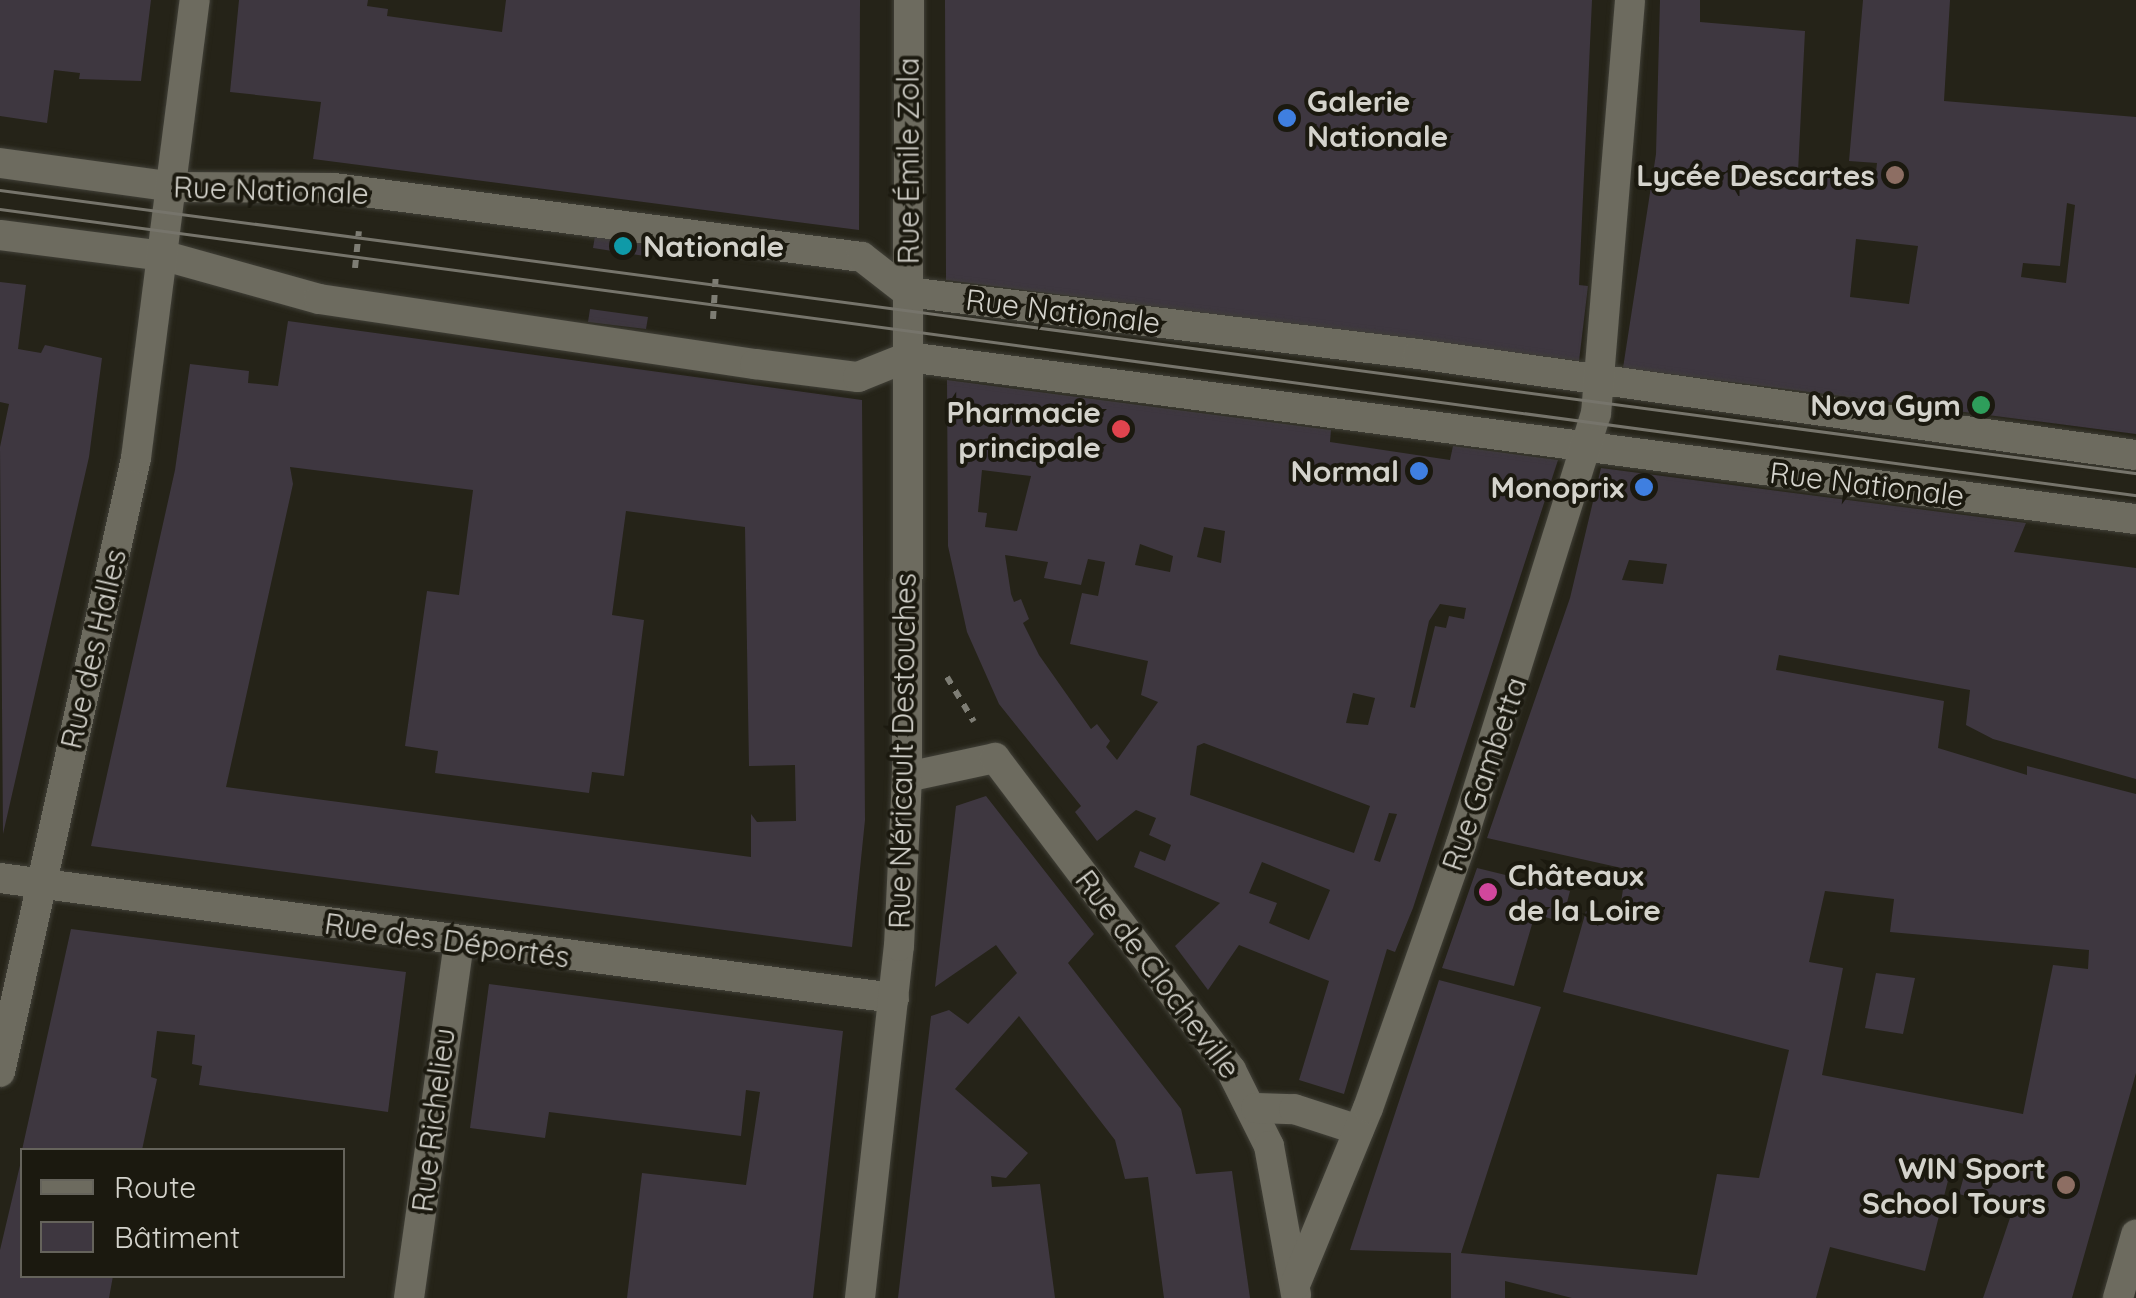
<!DOCTYPE html>
<meta charset="utf-8">
<style>
body{margin:0}
#map{position:relative;width:2136px;height:1298px;overflow:hidden;background:#252318;font-family:Quicksand,sans-serif}
div>[style]{position:absolute}
.building>*{inset:0;background:#3e3740}
.path>*{height:6px;margin-top:-3px;transform-origin:0;background:repeating-linear-gradient(90deg,#7e7d74 0 8px,transparent 0 16px)}
.roads{filter:drop-shadow(0 0 2px #414038) drop-shadow(0 0 2px #414038)}
.street>*{height:30px;margin:-15px;padding:0 15px;transform-origin:15px;border-radius:15px;background:#6d6b5f}
.tram>*{height:2.5px;margin:-1.25px;padding:0 1.25px;transform-origin:1.25px;border-radius:1.25px;background:#76746b}
.dots>*{width:28px;height:28px;translate:-50% -50%;box-sizing:border-box;border:5px solid #1b190f;border-radius:50%}
span{translate:-50% -50%;white-space:nowrap;text-align:center;line-height:1.15;-webkit-text-stroke:8px #1b190f;paint-order:stroke}
.poi-label{font-size:30px;color:#d4d3cc;font-weight:700}
.left{translate:0 -50%;text-align:left}
.right{translate:-100% -50%;text-align:right}
.street-label{font-size:30px;color:#d4d3cc}
.legend{position:absolute;left:20px;top:1148px;width:325px;height:130px;box-sizing:border-box;background:#1b190f;border:2px solid #65635b;margin:0;padding:12px 18px;list-style:none;font-size:30px;color:#d4d3cc}
.legend li{display:flex;align-items:center;gap:20px;height:50px}
.legend b{width:50px;border:2px solid #65635b}
</style>
<div id="map">
<div class="building">
<i style="clip-path:polygon(0 0,151px 0,141px 81px,79px 79px,80px 73px,54px 70px,47px 123px,0 116px)"></i>
<i style="clip-path:polygon(239px 0,368px 0,367px 6px,388px 9px,387px 16px,502px 32px,506px 0,860px 0,859px 230px,313px 159px,321px 102px,230px 92px)"></i>
<i style="clip-path:polygon(945px 0,1592px 0,1579px 285px,1588px 286px,1579px 361px,946px 280px)"></i>
<i style="clip-path:polygon(evenodd,1660px 0,1700px 0,1700px 22px,1805px 31px,1798px 172px,1875px 181px,1877px 163px,1849px 161px,1863px 0,1950px 0,1944px 101px,2136px 117px,2136px 434px,1623px 368px,1656px 154px,1660px 0,2067px 203px,2075px 205px,2066px 283px,2021px 277px,2023px 263px,2060px 266px,2067px 203px,1660px 0,1856px 239px,1918px 246px,1909px 304px,1850px 297px,1856px 239px)"></i>
<i style="clip-path:polygon(595px 236px,653px 244px,651px 257px,593px 248px)"></i>
<i style="clip-path:polygon(0 282px,26px 285px,18px 349px,41px 353px,45px 345px,102px 358px,89px 457px,3px 834px,0 447px,9px 404px,0 402px)"></i>
<i style="clip-path:polygon(590px 309px,648px 317px,646px 329px,588px 322px)"></i>
<i style="clip-path:polygon(evenodd,288px 321px,862px 400px,865px 820px,852px 947px,91px 846px,175px 470px,190px 364px,249px 371px,248px 383px,278px 386px,288px 321px,290px 467px,473px 490px,459px 595px,427px 591px,405px 746px,438px 751px,435px 773px,589px 793px,592px 772px,624px 776px,644px 620px,612px 615px,626px 511px,745px 527px,749px 766px,795px 765px,796px 821px,757px 822px,751px 814px,751px 857px,226px 787px,293px 484px,290px 467px)"></i>
<i style="clip-path:polygon(evenodd,947px 380px,1331px 430px,1330px 442px,1450px 460px,1453px 446px,1558px 460px,1413px 908px,1395px 952px,1387px 949px,1344px 1094px,1299px 1080px,1329px 981px,1239px 945px,1208px 990px,1175px 946px,1220px 903px,1134px 867px,1140px 851px,1165px 861px,1171px 845px,1149px 835px,1156px 818px,1136px 810px,1097px 841px,1075px 812px,1081px 806px,999px 704px,967px 632px,948px 546px,947px 380px,982px 470px,1031px 476px,1017px 531px,985px 527px,987px 513px,978px 512px,982px 470px,947px 380px,1204px 527px,1225px 531px,1221px 563px,1197px 557px,1204px 527px,947px 380px,1140px 544px,1173px 556px,1170px 572px,1135px 565px,1140px 544px,947px 380px,1005px 555px,1048px 562px,1044px 578px,1081px 585px,1088px 559px,1105px 562px,1098px 596px,1082px 593px,1070px 644px,1148px 661px,1141px 695px,1158px 702px,1117px 760px,1106px 747px,1110px 741px,1097px 724px,1091px 729px,1039px 655px,1023px 623px,1029px 619px,1021px 599px,1014px 602px,1011px 594px,1005px 555px,947px 380px,1440px 604px,1466px 608px,1464px 619px,1449px 616px,1446px 628px,1435px 626px,1415px 708px,1410px 707px,1429px 621px,1440px 604px,947px 380px,1353px 693px,1375px 698px,1368px 725px,1346px 723px,1353px 693px,947px 380px,1204px 743px,1370px 806px,1354px 853px,1190px 795px,1197px 746px,1204px 743px,947px 380px,1389px 813px,1397px 814px,1380px 862px,1374px 860px,1389px 813px,947px 380px,1262px 862px,1330px 890px,1309px 940px,1269px 923px,1277px 903px,1249px 893px,1262px 862px)"></i>
<i style="clip-path:polygon(evenodd,1601px 468px,2026px 523px,2014px 552px,2136px 568px,2136px 779px,1993px 739px,1966px 725px,1970px 690px,1779px 655px,1776px 670px,1944px 701px,1938px 748px,2027px 775px,2027px 766px,2136px 794px,2136px 1073px,2072px 1298px,1983px 1298px,2013px 1209px,1959px 1194px,1967px 1165px,1953px 1161px,1925px 1271px,1830px 1247px,1816px 1298px,1572px 1298px,1505px 1281px,1505px 1298px,1451px 1298px,1451px 1253px,1350px 1250px,1439px 980px,1541px 1007px,1461px 1253px,1697px 1275px,1717px 1174px,1759px 1178px,1789px 1050px,1563px 992px,1586px 911px,1604px 917px,1620px 909px,1626px 869px,1487px 838px,1570px 598px,1601px 468px,1629px 560px,1667px 564px,1663px 584px,1622px 580px,1629px 560px,1601px 468px,1825px 891px,1894px 899px,1890px 932px,2089px 950px,2088px 969px,2053px 965px,2023px 1114px,1822px 1075px,1843px 968px,1809px 962px,1825px 891px)"></i>
<i style="clip-path:polygon(986px 796px,1094px 934px,1068px 963px,1181px 1109px,1196px 1174px,1232px 1171px,1250px 1298px,1164px 1298px,1148px 1177px,1125px 1179px,1115px 1140px,1019px 1016px,955px 1089px,1028px 1153px,1006px 1178px,991px 1176px,992px 1187px,1040px 1184px,1055px 1298px,898px 1298px,931px 1016px,949px 1010px,968px 1024px,1017px 973px,996px 945px,935px 987px,956px 806px)"></i>
<i style="clip-path:polygon(1477px 868px,1570px 891px,1562px 922px,1535px 914px,1514px 986px,1442px 968px)"></i>
<i style="clip-path:polygon(71px 929px,406px 972px,388px 1112px,199px 1085px,202px 1066px,192px 1064px,195px 1035px,157px 1031px,151px 1077px,157px 1079px,142px 1150px,22px 1150px)"></i>
<i style="clip-path:polygon(1876px 973px,1915px 978px,1903px 1034px,1865px 1028px)"></i>
<i style="clip-path:polygon(489px 984px,843px 1031px,813px 1298px,627px 1298px,642px 1173px,746px 1185px,760px 1092px,746px 1090px,741px 1136px,549px 1112px,545px 1138px,470px 1128px)"></i>
<i style="clip-path:polygon(22px 1157px,22px 1276px,113px 1276px,109px 1298px,0 1298px,0 1250px)"></i>
</div>
<div class="path">
<i style="left:355px;top:268px;width:37px;rotate:-84deg"></i>
<i style="left:713px;top:319px;width:46px;rotate:-86.3deg"></i>
<i style="left:947px;top:677px;width:52px;rotate:59deg"></i>
</div>
<div class="roads">
<div class="street">
<i style="left:0;top:163px;width:177px;rotate:7.8deg"></i>
<i style="left:175px;top:187px;width:159px;rotate:0.4deg"></i>
<i style="left:334px;top:188px;width:532px;rotate:7.45deg"></i>
<i style="left:862px;top:257px;width:57px;rotate:37.9deg"></i>
<i style="left:907px;top:292px;width:515px;rotate:6.92deg"></i>
<i style="left:1418px;top:354px;width:725px;rotate:8.01deg"></i>
<i style="left:0;top:235px;width:166px;rotate:7.3deg"></i>
<i style="left:165px;top:256px;width:160px;rotate:15.6deg"></i>
<i style="left:319px;top:299px;width:441px;rotate:8.5deg"></i>
<i style="left:755px;top:364px;width:104px;rotate:7.2deg"></i>
<i style="left:858px;top:377px;width:54px;rotate:-21.8deg"></i>
<i style="left:908px;top:357px;width:1239px;rotate:7.52deg"></i>
<i style="left:907px;top:777px;width:90px;rotate:-12.2deg"></i>
<i style="left:995px;top:758px;width:391px;rotate:52.9deg"></i>
<i style="left:1231px;top:1070px;width:85px;rotate:63.4deg"></i>
<i style="left:1269px;top:1146px;width:151px;rotate:79.7deg"></i>
<i style="left:0;top:878px;width:902px;rotate:7.65deg"></i>
<i style="left:0;top:1072px;width:629px;rotate:-77.51deg"></i>
<i style="left:136px;top:458px;width:462px;rotate:-82.7deg"></i>
<i style="left:1256px;top:1108px;width:38px;rotate:2deg"></i>
<i style="left:1294px;top:1109px;width:68px;rotate:17.9deg"></i>
<i style="left:1295px;top:1285px;width:191px;rotate:-67.6deg"></i>
<i style="left:1368px;top:1108px;width:280px;rotate:-70.6deg"></i>
<i style="left:1461px;top:844px;width:451px;rotate:-72.6deg"></i>
<i style="left:1596px;top:414px;width:415px;rotate:-85.3deg"></i>
<i style="left:409px;top:1298px;width:359px;rotate:-82deg"></i>
<i style="left:860px;top:1298px;width:354px;rotate:-83.7deg"></i>
<i style="left:899px;top:946px;width:169px;rotate:-87.3deg"></i>
<i style="left:907px;top:777px;width:777px;rotate:-89.85deg"></i>
<i style="left:2118px;top:1298px;width:66px;rotate:-74.1deg"></i>
</div>
</div>
<div class="tram">
<i style="left:0;top:190px;width:2155px;rotate:7.55deg"></i>
<i style="left:0;top:209px;width:2155px;rotate:7.63deg"></i>
</div>
<div class="dots">
<i style="left:1287px;top:118px;background:#3f7fe0"></i>
<i style="left:1895px;top:175px;background:#8d6e63"></i>
<i style="left:623px;top:246px;background:#0f9aa8"></i>
<i style="left:1981px;top:405px;background:#2e9e5b"></i>
<i style="left:1121px;top:429px;background:#e0444e"></i>
<i style="left:1419px;top:471px;background:#3f7fe0"></i>
<i style="left:1644px;top:487px;background:#3f7fe0"></i>
<i style="left:1488px;top:892px;background:#d1479c"></i>
<i style="left:2066px;top:1185px;background:#8d6e63"></i>
</div>
<div class="poi-label">
<span class="left" style="left:1307px;top:118px">Galerie<br>Nationale</span>
<span class="right" style="left:1875px;top:175px">Lycée Descartes</span>
<span class="left" style="left:643px;top:246px">Nationale</span>
<span class="right" style="left:1961px;top:405px">Nova Gym</span>
<span class="right" style="left:1101px;top:429px">Pharmacie<br>principale</span>
<span class="right" style="left:1399px;top:471px">Normal</span>
<span class="right" style="left:1624px;top:487px">Monoprix</span>
<span class="left" style="left:1508px;top:892px">Châteaux<br>de la Loire</span>
<span class="right" style="left:2046px;top:1185px">WIN Sport<br>School Tours</span>
</div>
<div class="street-label">
<span style="left:908px;top:161px;rotate:-90deg">Rue Émile Zola</span>
<span style="left:271px;top:190px;rotate:2deg">Rue Nationale</span>
<span style="left:1063px;top:311px;rotate:7deg">Rue Nationale</span>
<span style="left:1867px;top:484px;rotate:7deg">Rue Nationale</span>
<span style="left:93px;top:649px;rotate:-77deg">Rue des Halles</span>
<span style="left:902px;top:751px;rotate:-89deg">Rue Néricault Destouches</span>
<span style="left:1484px;top:774px;rotate:-71deg">Rue Gambetta</span>
<span style="left:447px;top:940px;rotate:8deg">Rue des Déportés</span>
<span style="left:1158px;top:974px;rotate:53deg">Rue de Clocheville</span>
<span style="left:433px;top:1120px;rotate:-83deg">Rue Richelieu</span>
</div>
<ul class="legend">
<li><b style="height:12px;background:#6d6b5f"></b>Route</li>
<li><b style="height:28px;background:#3e3740"></b>Bâtiment</li>
</ul>
</div>
